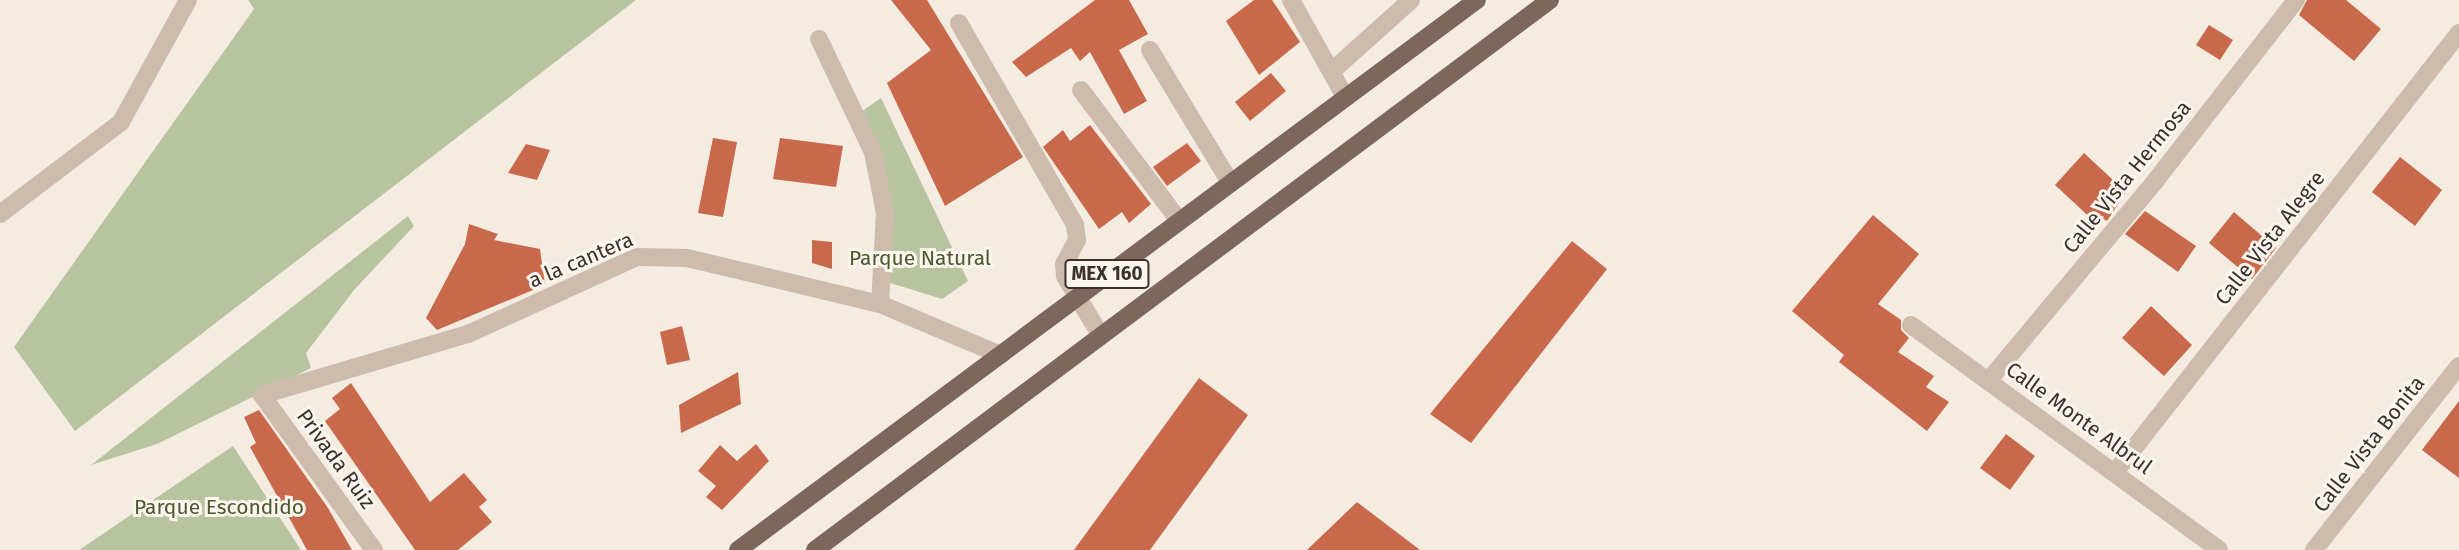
<!DOCTYPE html>
<style>
body{margin:0}
#map{position:relative;width:2459px;height:550px;overflow:hidden;background:#f4ebe1;font-family:"Fira Sans",sans-serif}
div>[style]{position:absolute}
.green>*{inset:0;background:#b8c4a0}
.building>*{inset:0;background:#c8694b}
.minor>*{height:18px;margin:-9px;padding:0 9px;transform-origin:9px;border-radius:9px;background:#cdbbac}
.primary>*{height:18px;margin:-9px;padding:0 9px;transform-origin:9px;border-radius:9px;background:#7d675c}
span{translate:-50% -50%;white-space:nowrap;text-align:center;line-height:1.15;-webkit-text-stroke:6px #fbf5ee;paint-order:stroke}
.shield-label span{padding:2px 5px;background:#fbf5ee;border:2px solid;border-radius:5px;-webkit-text-stroke-width:0}
.shield-label{font-size:19px;color:#3b302b;font-weight:700}
.street-label{font-size:21px;color:#3b302b}
.park-label{font-size:21px;color:#4a5a2e}
</style>
<div id="map">
<div class="green">
<i style="clip-path:polygon(248px 0,636px 0,75px 431px,14px 347px,254px 9px)"></i>
<i style="clip-path:polygon(881px 98px,968px 281px,942px 299px,884px 281px,891px 212px,858px 114px)"></i>
<i style="clip-path:polygon(408px 216px,414px 226px,354px 290px,306px 353px,311px 368px,157px 444px,91px 465px)"></i>
<i style="clip-path:polygon(233px 446px,301px 550px,79px 550px)"></i>
</div>
<div class="building">
<i style="clip-path:polygon(891px 0,927px 0,1023px 157px,945px 206px,887px 83px,931px 50px)"></i>
<i style="clip-path:polygon(1095px 0,1129px 0,1148px 34px,1119px 50px,1147px 101px,1124px 114px,1090px 52px,1080px 61px,1071px 48px,1026px 77px,1012px 62px)"></i>
<i style="clip-path:polygon(1254px 0,1272px 0,1300px 42px,1259px 75px,1226px 21px)"></i>
<i style="clip-path:polygon(2307px 0,2346px 0,2381px 29px,2354px 61px,2299px 15px)"></i>
<i style="clip-path:polygon(2209px 25px,2233px 40px,2220px 60px,2196px 45px)"></i>
<i style="clip-path:polygon(1271px 73px,1286px 91px,1250px 121px,1235px 102px)"></i>
<i style="clip-path:polygon(1090px 125px,1151px 204px,1129px 223px,1122px 212px,1099px 229px,1043px 147px,1063px 130px,1070px 141px)"></i>
<i style="clip-path:polygon(713px 138px,737px 142px,723px 217px,698px 213px)"></i>
<i style="clip-path:polygon(780px 138px,843px 146px,836px 187px,773px 179px)"></i>
<i style="clip-path:polygon(1187px 143px,1201px 161px,1167px 186px,1153px 167px)"></i>
<i style="clip-path:polygon(526px 144px,550px 150px,537px 180px,508px 173px)"></i>
<i style="clip-path:polygon(2084px 153px,2126px 192px,2107px 221px,2102px 218px,2097px 224px,2055px 185px)"></i>
<i style="clip-path:polygon(2400px 157px,2442px 190px,2415px 226px,2372px 192px)"></i>
<i style="clip-path:polygon(2145px 211px,2196px 246px,2178px 272px,2125px 234px)"></i>
<i style="clip-path:polygon(2234px 212px,2276px 248px,2252px 279px,2209px 243px)"></i>
<i style="clip-path:polygon(1873px 215px,1919px 254px,1878px 304px,1901px 320px,1901px 330px,1909px 338px,1898px 352px,1934px 376px,1926px 387px,1949px 402px,1927px 431px,1839px 362px,1844px 355px,1792px 311px)"></i>
<i style="clip-path:polygon(469px 224px,498px 234px,494px 240px,540px 249px,545px 285px,437px 330px,426px 318px,465px 244px)"></i>
<i style="clip-path:polygon(812px 240px,832px 242px,832px 269px,812px 263px)"></i>
<i style="clip-path:polygon(1572px 241px,1607px 269px,1471px 443px,1430px 414px)"></i>
<i style="clip-path:polygon(2151px 306px,2192px 345px,2164px 376px,2122px 338px)"></i>
<i style="clip-path:polygon(682px 326px,690px 360px,667px 365px,660px 332px)"></i>
<i style="clip-path:polygon(738px 372px,741px 404px,681px 433px,679px 405px)"></i>
<i style="clip-path:polygon(1199px 378px,1248px 415px,1150px 550px,1074px 550px)"></i>
<i style="clip-path:polygon(351px 383px,430px 502px,464px 473px,487px 500px,479px 507px,492px 522px,458px 550px,415px 550px,325px 421px,340px 409px,332px 398px)"></i>
<i style="clip-path:polygon(2459px 401px,2459px 478px,2422px 450px)"></i>
<i style="clip-path:polygon(259px 410px,328px 508px,352px 550px,307px 550px,250px 447px,256px 443px,244px 417px)"></i>
<i style="clip-path:polygon(2006px 434px,2035px 456px,2010px 490px,1980px 468px)"></i>
<i style="clip-path:polygon(756px 444px,769px 461px,722px 510px,706px 497px,716px 486px,698px 471px,720px 445px,737px 461px)"></i>
<i style="clip-path:polygon(1357px 502px,1420px 550px,1307px 550px)"></i>
</div>
<div class="minor">
<i style="left:1291px;top:0;width:111px;rotate:60.9deg"></i>
<i style="left:959px;top:23px;width:233px;rotate:60.1deg"></i>
<i style="left:1075px;top:225px;width:15px;rotate:82deg"></i>
<i style="left:1077px;top:240px;width:27px;rotate:118deg"></i>
<i style="left:1064px;top:264px;width:12px;rotate:85deg"></i>
<i style="left:1065px;top:276px;width:70px;rotate:59deg"></i>
<i style="left:819px;top:39px;width:125px;rotate:64.5deg"></i>
<i style="left:873px;top:152px;width:62px;rotate:78.9deg"></i>
<i style="left:885px;top:213px;width:91px;rotate:93.1deg"></i>
<i style="left:1150px;top:50px;width:154px;rotate:58.8deg"></i>
<i style="left:1332px;top:71px;width:106px;rotate:-41.9deg"></i>
<i style="left:1081px;top:90px;width:161px;rotate:53.1deg"></i>
<i style="left:0;top:214px;width:152px;rotate:-37.2deg"></i>
<i style="left:121px;top:122px;width:139px;rotate:-61.2deg"></i>
<i style="left:1911px;top:325px;width:381px;rotate:36.1deg"></i>
<i style="left:1989px;top:380px;width:261px;rotate:-50.1deg"></i>
<i style="left:2156px;top:180px;width:228px;rotate:-52.1deg"></i>
<i style="left:2116px;top:471px;width:556px;rotate:-51.94deg"></i>
<i style="left:374px;top:550px;width:191px;rotate:-125.9deg"></i>
<i style="left:262px;top:395px;width:215px;rotate:-16.5deg"></i>
<i style="left:468px;top:334px;width:186px;rotate:-24.5deg"></i>
<i style="left:637px;top:257px;width:50px;rotate:1.1deg"></i>
<i style="left:687px;top:258px;width:198px;rotate:13.4deg"></i>
<i style="left:880px;top:304px;width:131px;rotate:22.9deg"></i>
<i style="left:2314px;top:550px;width:234px;rotate:-51.8deg"></i>
</div>
<div class="primary">
<i style="left:738px;top:550px;width:921px;rotate:-36.66deg"></i>
<i style="left:815px;top:550px;width:918px;rotate:-36.81deg"></i>
</div>
<div class="shield-label">
<span style="left:1107px;top:274px">MEX 160</span>
</div>
<div class="street-label">
<span style="left:2127px;top:177px;rotate:-51deg">Calle Vista Hermosa</span>
<span style="left:2270px;top:238px;rotate:-52deg">Calle Vista Alegre</span>
<span style="left:581px;top:260px;rotate:-23deg">a la cantera</span>
<span style="left:2079px;top:418px;rotate:36deg">Calle Monte Albrul</span>
<span style="left:2369px;top:444px;rotate:-52deg">Calle Vista Bonita</span>
<span style="left:336px;top:459px;rotate:54deg">Privada Ruiz</span>
</div>
<div class="park-label">
<span style="left:920px;top:258px">Parque Natural</span>
<span style="left:219px;top:507px">Parque Escondido</span>
</div>
</div>
